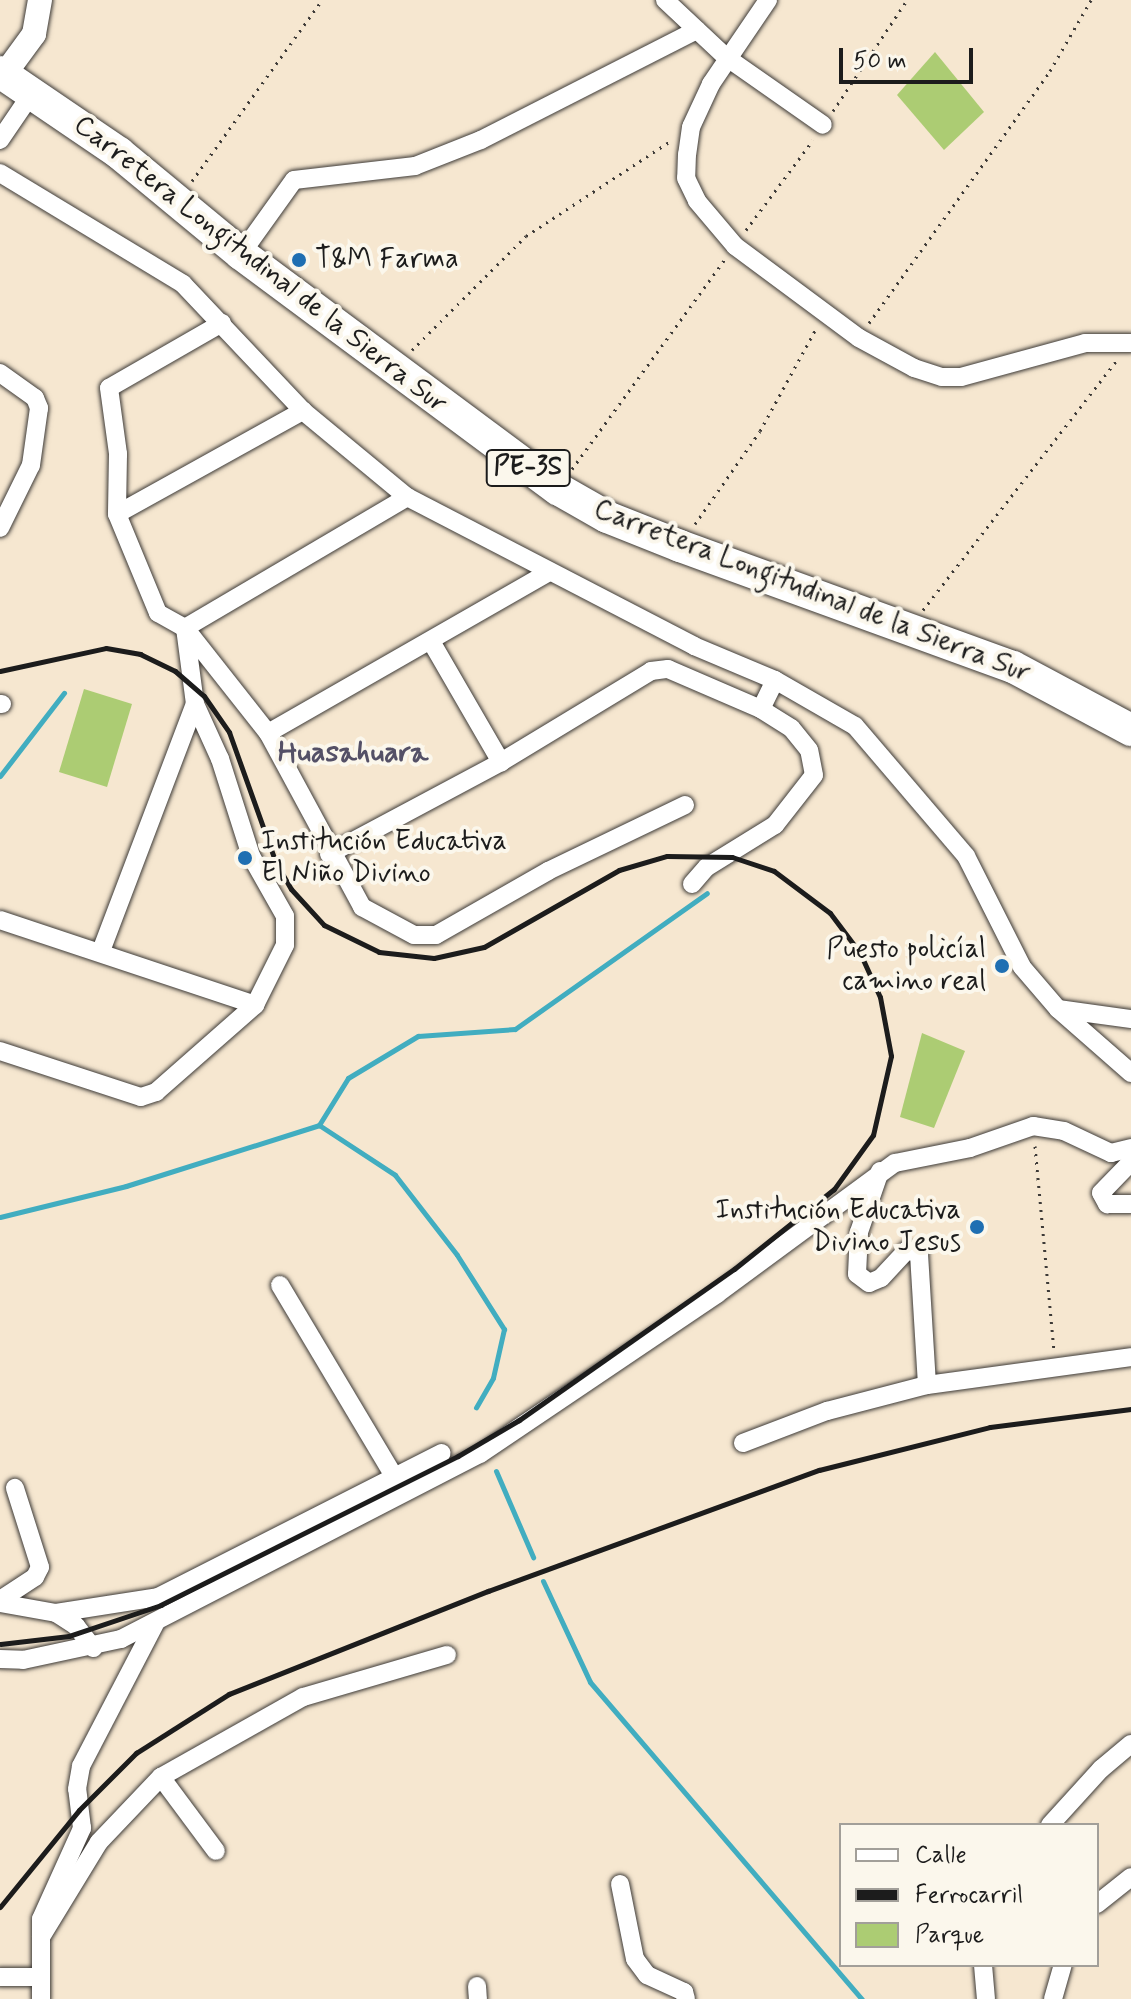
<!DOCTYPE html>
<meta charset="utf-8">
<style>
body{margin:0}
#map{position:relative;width:1131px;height:1999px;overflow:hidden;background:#f6e7d0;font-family:Mynerve,sans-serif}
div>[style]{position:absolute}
.green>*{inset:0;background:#accc73}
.stream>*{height:5px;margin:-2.5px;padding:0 2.5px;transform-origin:2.5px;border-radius:2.5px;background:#41adc0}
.path>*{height:3px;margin-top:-1.5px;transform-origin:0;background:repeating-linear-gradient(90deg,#3d3a37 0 2px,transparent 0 8px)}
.roads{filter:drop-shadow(0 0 2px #3d3a37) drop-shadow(0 0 2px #3d3a37)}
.street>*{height:18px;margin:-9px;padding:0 9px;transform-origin:9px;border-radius:9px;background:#fff}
.secondary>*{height:24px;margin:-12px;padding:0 12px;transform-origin:12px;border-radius:12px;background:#fff}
.highway>*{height:32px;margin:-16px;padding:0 16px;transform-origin:16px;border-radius:16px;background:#fff}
.rail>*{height:5px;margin:-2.5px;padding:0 2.5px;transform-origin:2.5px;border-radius:2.5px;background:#1c1c1c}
.dots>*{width:22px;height:22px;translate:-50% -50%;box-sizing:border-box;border:4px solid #fbf7ec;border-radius:50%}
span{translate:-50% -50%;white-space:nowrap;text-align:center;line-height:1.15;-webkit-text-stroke:8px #fbf7ec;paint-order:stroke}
.shield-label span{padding:2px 6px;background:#fbf7ec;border:2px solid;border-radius:6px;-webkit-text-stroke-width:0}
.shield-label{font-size:26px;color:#1c1c1c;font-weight:700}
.poi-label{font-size:28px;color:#1c1c1c}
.left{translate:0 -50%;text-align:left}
.right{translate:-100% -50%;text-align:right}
.street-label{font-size:28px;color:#1c1c1c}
.neighbourhood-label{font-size:30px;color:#545066;font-weight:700}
.legend{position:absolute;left:839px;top:1823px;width:260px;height:144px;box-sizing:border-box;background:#fbf7ec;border:2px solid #a29f99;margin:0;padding:10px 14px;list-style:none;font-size:24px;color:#1c1c1c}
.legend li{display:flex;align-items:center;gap:16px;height:40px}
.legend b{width:40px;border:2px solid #a29f99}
.scale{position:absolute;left:839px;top:48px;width:134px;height:36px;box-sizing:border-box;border:4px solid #1c1c1c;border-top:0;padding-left:10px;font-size:24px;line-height:28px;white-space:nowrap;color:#1c1c1c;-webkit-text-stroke:6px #fbf7ec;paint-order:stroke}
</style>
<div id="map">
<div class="green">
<i style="clip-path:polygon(935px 52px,984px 112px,944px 150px,897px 95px)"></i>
<i style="clip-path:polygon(84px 689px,132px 704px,107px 787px,59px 772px)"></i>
<i style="clip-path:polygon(922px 1033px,965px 1051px,934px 1128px,900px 1117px)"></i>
</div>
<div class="stream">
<i style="left:0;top:776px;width:105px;rotate:-52.4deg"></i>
<i style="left:319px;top:1125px;width:91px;rotate:33.3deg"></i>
<i style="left:395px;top:1175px;width:101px;rotate:52.2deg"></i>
<i style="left:457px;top:1255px;width:88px;rotate:57.6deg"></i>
<i style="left:504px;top:1329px;width:50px;rotate:102.7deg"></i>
<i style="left:493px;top:1378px;width:34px;rotate:120deg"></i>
<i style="left:0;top:1217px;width:130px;rotate:-13.8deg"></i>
<i style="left:126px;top:1186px;width:202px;rotate:-17.5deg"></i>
<i style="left:319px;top:1125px;width:55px;rotate:-58.3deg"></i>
<i style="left:348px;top:1078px;width:82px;rotate:-31deg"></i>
<i style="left:418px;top:1036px;width:97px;rotate:-4.1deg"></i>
<i style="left:515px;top:1029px;width:235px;rotate:-35.3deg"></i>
<i style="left:496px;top:1471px;width:94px;rotate:66.7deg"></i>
<i style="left:543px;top:1581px;width:111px;rotate:65deg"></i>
<i style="left:590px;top:1682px;width:418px;rotate:49.4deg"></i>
</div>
<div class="path">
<i style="left:833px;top:111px;width:133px;rotate:-56.3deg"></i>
<i style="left:192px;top:181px;width:223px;rotate:-54.3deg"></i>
<i style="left:746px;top:230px;width:112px;rotate:-53.3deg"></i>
<i style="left:869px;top:323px;width:310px;rotate:-54.3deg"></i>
<i style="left:1050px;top:71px;width:82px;rotate:-60deg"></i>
<i style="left:412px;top:350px;width:161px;rotate:-45deg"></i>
<i style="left:526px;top:236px;width:171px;rotate:-33.3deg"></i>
<i style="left:572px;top:469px;width:260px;rotate:-53.9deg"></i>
<i style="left:695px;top:524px;width:113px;rotate:-55deg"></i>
<i style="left:760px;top:431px;width:119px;rotate:-61.3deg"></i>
<i style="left:923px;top:610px;width:316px;rotate:-52.2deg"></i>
<i style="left:1035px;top:1146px;width:204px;rotate:84.7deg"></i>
</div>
<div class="roads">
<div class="street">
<i style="left:665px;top:0;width:83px;rotate:43.1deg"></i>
<i style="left:726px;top:57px;width:118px;rotate:35deg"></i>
<i style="left:768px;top:0;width:102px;rotate:124.2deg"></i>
<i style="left:711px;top:84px;width:47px;rotate:114.9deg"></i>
<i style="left:691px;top:127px;width:27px;rotate:98deg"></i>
<i style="left:687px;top:154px;width:24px;rotate:92deg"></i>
<i style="left:686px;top:178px;width:25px;rotate:64deg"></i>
<i style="left:697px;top:201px;width:59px;rotate:49.8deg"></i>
<i style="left:735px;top:246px;width:154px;rotate:36.6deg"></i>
<i style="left:859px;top:338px;width:63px;rotate:28.6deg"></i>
<i style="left:914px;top:368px;width:29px;rotate:18deg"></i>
<i style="left:942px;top:377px;width:19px"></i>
<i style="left:961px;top:377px;width:129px;rotate:-15.3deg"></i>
<i style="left:1085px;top:343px;width:46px"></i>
<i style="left:0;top:140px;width:57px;rotate:-55.8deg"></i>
<i style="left:0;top:173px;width:214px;rotate:31.2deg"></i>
<i style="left:183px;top:284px;width:175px;rotate:46.6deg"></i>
<i style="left:303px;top:411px;width:135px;rotate:39.6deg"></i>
<i style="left:407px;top:497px;width:323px;rotate:27.4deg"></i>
<i style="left:694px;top:646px;width:88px;rotate:22.8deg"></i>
<i style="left:775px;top:680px;width:92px;rotate:29.9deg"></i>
<i style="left:855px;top:726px;width:171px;rotate:49.5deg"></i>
<i style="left:966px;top:856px;width:124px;rotate:63.2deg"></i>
<i style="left:1022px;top:967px;width:55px;rotate:49.4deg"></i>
<i style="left:1058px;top:1009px;width:97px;rotate:41.2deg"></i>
<i style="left:241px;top:254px;width:91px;rotate:-54.4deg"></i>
<i style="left:294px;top:180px;width:122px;rotate:-6.6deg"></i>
<i style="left:415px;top:166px;width:71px;rotate:-21.5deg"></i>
<i style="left:481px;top:140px;width:242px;rotate:-27deg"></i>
<i style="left:222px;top:323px;width:130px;rotate:150.1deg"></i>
<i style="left:109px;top:388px;width:67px;rotate:82.2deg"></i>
<i style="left:118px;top:454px;width:60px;rotate:91deg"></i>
<i style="left:117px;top:514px;width:107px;rotate:67.5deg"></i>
<i style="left:158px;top:613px;width:31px;rotate:29deg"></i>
<i style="left:185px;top:628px;width:134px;rotate:51.7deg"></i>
<i style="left:268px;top:733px;width:198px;rotate:61.6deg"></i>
<i style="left:362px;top:907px;width:59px;rotate:28.3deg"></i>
<i style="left:414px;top:935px;width:22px"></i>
<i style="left:436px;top:935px;width:129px;rotate:-29.7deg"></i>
<i style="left:548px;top:871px;width:152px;rotate:-25.7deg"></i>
<i style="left:0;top:373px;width:43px;rotate:35.5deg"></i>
<i style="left:35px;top:398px;width:11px;rotate:68deg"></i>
<i style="left:39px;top:408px;width:58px;rotate:98deg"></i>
<i style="left:31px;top:465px;width:70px;rotate:116.2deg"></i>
<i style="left:117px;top:514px;width:213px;rotate:-29deg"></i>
<i style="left:185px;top:628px;width:258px;rotate:-30.5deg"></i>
<i style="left:432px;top:643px;width:138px;rotate:59.9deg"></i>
<i style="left:0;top:704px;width:2px"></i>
<i style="left:268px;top:733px;width:324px;rotate:-29.8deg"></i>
<i style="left:329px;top:854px;width:195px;rotate:-28.1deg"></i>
<i style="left:501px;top:762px;width:175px;rotate:-31.2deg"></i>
<i style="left:651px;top:671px;width:17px;rotate:-7deg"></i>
<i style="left:668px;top:669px;width:101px;rotate:23.3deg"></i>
<i style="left:761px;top:709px;width:32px;rotate:-64deg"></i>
<i style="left:692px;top:884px;width:23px;rotate:-49deg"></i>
<i style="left:707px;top:867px;width:80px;rotate:-31.7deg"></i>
<i style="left:775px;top:825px;width:63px;rotate:-52deg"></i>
<i style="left:814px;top:775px;width:25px;rotate:-101deg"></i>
<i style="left:809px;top:750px;width:28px;rotate:-129deg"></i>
<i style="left:791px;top:728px;width:36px;rotate:-148deg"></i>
<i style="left:0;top:920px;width:269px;rotate:18.4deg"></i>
<i style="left:101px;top:951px;width:264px;rotate:-69.2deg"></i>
<i style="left:195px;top:704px;width:77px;rotate:-97.5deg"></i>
<i style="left:1058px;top:1009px;width:74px;rotate:7.8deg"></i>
<i style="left:0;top:1051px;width:148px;rotate:18.1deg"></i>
<i style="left:141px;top:1097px;width:16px;rotate:-18deg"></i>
<i style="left:156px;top:1092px;width:132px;rotate:-41.3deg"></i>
<i style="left:255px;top:1005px;width:67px;rotate:-63.4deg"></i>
<i style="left:285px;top:945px;width:29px;rotate:-90deg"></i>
<i style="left:285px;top:916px;width:69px;rotate:-119.5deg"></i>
<i style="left:251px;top:856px;width:102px;rotate:-107.7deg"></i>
<i style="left:220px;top:759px;width:60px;rotate:-114.4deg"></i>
<i style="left:1131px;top:1162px;width:43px;rotate:134.1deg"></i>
<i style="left:1101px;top:1193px;width:13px;rotate:61deg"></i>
<i style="left:1107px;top:1204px;width:24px"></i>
<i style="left:880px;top:1171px;width:65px;rotate:109deg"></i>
<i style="left:859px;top:1232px;width:42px;rotate:92.7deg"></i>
<i style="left:857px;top:1274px;width:15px;rotate:37deg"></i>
<i style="left:869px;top:1283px;width:13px;rotate:-23deg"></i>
<i style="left:881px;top:1278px;width:38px;rotate:-47deg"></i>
<i style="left:907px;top:1250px;width:13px;rotate:18deg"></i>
<i style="left:919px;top:1254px;width:131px;rotate:86.5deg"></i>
<i style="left:280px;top:1285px;width:222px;rotate:59.2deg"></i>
<i style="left:743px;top:1443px;width:90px;rotate:-20.9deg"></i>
<i style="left:827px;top:1411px;width:103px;rotate:-14.6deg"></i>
<i style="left:927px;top:1385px;width:206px;rotate:-7.8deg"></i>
<i style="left:0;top:1600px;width:42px;rotate:-33.3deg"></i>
<i style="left:35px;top:1577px;width:11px;rotate:-63deg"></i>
<i style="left:40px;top:1567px;width:83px;rotate:-107.6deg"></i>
<i style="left:0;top:1603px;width:57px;rotate:10.1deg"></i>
<i style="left:56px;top:1613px;width:24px;rotate:33deg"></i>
<i style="left:76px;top:1626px;width:28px;rotate:52deg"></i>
<i style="left:56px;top:1613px;width:103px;rotate:-8.9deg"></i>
<i style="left:158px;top:1597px;width:318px;rotate:-26.9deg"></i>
<i style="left:0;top:1659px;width:23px;rotate:2deg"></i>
<i style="left:23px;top:1660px;width:100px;rotate:-12.1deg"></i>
<i style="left:121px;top:1639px;width:404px;rotate:-27.3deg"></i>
<i style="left:480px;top:1454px;width:286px;rotate:-34deg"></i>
<i style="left:717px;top:1294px;width:221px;rotate:-36.4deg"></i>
<i style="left:895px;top:1163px;width:76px;rotate:-11.3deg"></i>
<i style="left:970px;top:1148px;width:67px;rotate:-19.2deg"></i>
<i style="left:1033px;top:1126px;width:31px;rotate:9deg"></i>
<i style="left:1064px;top:1131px;width:52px;rotate:25.1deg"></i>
<i style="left:1111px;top:1153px;width:21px;rotate:-14deg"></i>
<i style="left:161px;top:1777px;width:92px;rotate:53.4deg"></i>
<i style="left:1050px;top:1825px;width:76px;rotate:-47.7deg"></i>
<i style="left:1101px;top:1769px;width:39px;rotate:-40deg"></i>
<i style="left:620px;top:1884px;width:76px;rotate:78.7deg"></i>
<i style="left:635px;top:1959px;width:20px;rotate:53deg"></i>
<i style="left:647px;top:1975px;width:41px;rotate:24.7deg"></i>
<i style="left:684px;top:1992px;width:7px;rotate:74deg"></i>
<i style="left:1097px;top:1904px;width:43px;rotate:-38.5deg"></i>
<i style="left:41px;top:1937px;width:111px;rotate:-58.6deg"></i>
<i style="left:99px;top:1842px;width:90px;rotate:-46.4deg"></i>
<i style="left:161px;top:1777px;width:163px;rotate:-29.4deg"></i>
<i style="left:303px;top:1697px;width:150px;rotate:-16.3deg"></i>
<i style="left:983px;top:1965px;width:34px;rotate:85deg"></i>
<i style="left:0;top:1977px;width:41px"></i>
<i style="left:477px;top:1986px;width:13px;rotate:86deg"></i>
<i style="left:41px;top:1999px;width:80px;rotate:-90deg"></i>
<i style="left:41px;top:1919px;width:100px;rotate:-65.7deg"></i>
<i style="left:82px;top:1828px;width:39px;rotate:-97deg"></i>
<i style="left:77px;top:1789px;width:23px;rotate:-80deg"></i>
<i style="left:81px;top:1766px;width:160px;rotate:-62.5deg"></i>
<i style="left:1053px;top:1999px;width:35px;rotate:-74deg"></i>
</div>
<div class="secondary">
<i style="left:4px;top:75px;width:51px;rotate:-53.8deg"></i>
<i style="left:34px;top:34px;width:35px;rotate:-80deg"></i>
</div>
<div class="highway">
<i style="left:0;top:72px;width:144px;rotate:34.2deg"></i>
<i style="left:119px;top:153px;width:158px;rotate:39.6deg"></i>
<i style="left:241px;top:254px;width:395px;rotate:36.6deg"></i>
<i style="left:558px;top:489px;width:56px;rotate:29.7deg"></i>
<i style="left:607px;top:517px;width:79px;rotate:21.7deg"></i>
<i style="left:680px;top:546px;width:354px;rotate:20deg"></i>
<i style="left:1013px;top:667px;width:134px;rotate:28.1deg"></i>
</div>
</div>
<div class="rail">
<i style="left:0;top:671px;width:108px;rotate:-12.2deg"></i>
<i style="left:106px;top:648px;width:35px;rotate:10deg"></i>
<i style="left:140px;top:654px;width:39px;rotate:26deg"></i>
<i style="left:175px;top:671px;width:38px;rotate:41deg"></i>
<i style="left:204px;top:696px;width:44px;rotate:55.2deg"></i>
<i style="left:229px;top:732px;width:139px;rotate:70.3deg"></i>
<i style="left:276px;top:863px;width:30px;rotate:60deg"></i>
<i style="left:291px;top:889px;width:49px;rotate:47.5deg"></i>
<i style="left:324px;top:925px;width:61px;rotate:26.1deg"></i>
<i style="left:379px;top:952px;width:55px;rotate:6.2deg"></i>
<i style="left:434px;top:958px;width:51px;rotate:-12.4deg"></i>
<i style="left:484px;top:947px;width:155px;rotate:-29.7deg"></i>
<i style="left:619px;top:870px;width:50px;rotate:-16.3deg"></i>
<i style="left:667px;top:856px;width:65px;rotate:0.9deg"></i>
<i style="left:732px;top:857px;width:44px;rotate:18.4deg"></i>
<i style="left:774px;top:871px;width:70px;rotate:36.9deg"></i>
<i style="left:830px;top:913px;width:50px;rotate:53.1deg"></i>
<i style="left:860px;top:953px;width:48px;rotate:65.6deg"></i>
<i style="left:880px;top:997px;width:60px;rotate:79.4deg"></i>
<i style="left:891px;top:1056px;width:81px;rotate:102.8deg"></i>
<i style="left:873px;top:1135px;width:67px;rotate:125.8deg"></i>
<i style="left:834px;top:1189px;width:128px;rotate:141.3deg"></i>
<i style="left:734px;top:1269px;width:263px;rotate:144.9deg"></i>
<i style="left:519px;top:1420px;width:71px;rotate:149.5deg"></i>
<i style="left:458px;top:1456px;width:332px;rotate:153.4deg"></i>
<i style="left:161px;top:1605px;width:97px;rotate:161.4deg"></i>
<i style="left:69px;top:1636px;width:69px;rotate:173.4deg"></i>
<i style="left:0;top:1907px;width:125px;rotate:-50.8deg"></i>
<i style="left:79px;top:1810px;width:81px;rotate:-45deg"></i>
<i style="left:136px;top:1753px;width:110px;rotate:-32.4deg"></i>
<i style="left:229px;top:1694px;width:279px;rotate:-21.7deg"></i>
<i style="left:488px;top:1591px;width:352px;rotate:-20.1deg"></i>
<i style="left:819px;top:1470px;width:176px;rotate:-14.1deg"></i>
<i style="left:990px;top:1427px;width:142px;rotate:-7.3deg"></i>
</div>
<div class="dots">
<i style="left:299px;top:260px;background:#1f6fb2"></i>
<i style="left:245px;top:858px;background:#1f6fb2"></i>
<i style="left:1002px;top:966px;background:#1f6fb2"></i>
<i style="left:977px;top:1227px;background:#1f6fb2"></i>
</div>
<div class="shield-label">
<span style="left:528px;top:468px">PE-3S</span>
</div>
<div class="poi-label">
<span class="left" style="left:315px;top:260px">T&amp;M Farma</span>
<span class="left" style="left:261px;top:858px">Institución Educativa<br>El Niño Divino</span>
<span class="right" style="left:986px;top:966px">Puesto policíal<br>camino real</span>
<span class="right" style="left:961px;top:1227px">Institución Educativa<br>Divino Jesus</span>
</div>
<div class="street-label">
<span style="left:260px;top:265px;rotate:38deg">Carretera Longitudinal de la Sierra Sur</span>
<span style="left:812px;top:592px;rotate:21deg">Carretera Longitudinal de la Sierra Sur</span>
</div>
<div class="neighbourhood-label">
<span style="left:353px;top:753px">Huasahuara</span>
</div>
<ul class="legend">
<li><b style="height:10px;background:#fff"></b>Calle</li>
<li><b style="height:10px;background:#1c1c1c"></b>Ferrocarril</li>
<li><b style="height:22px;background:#accc73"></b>Parque</li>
</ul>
<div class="scale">50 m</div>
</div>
